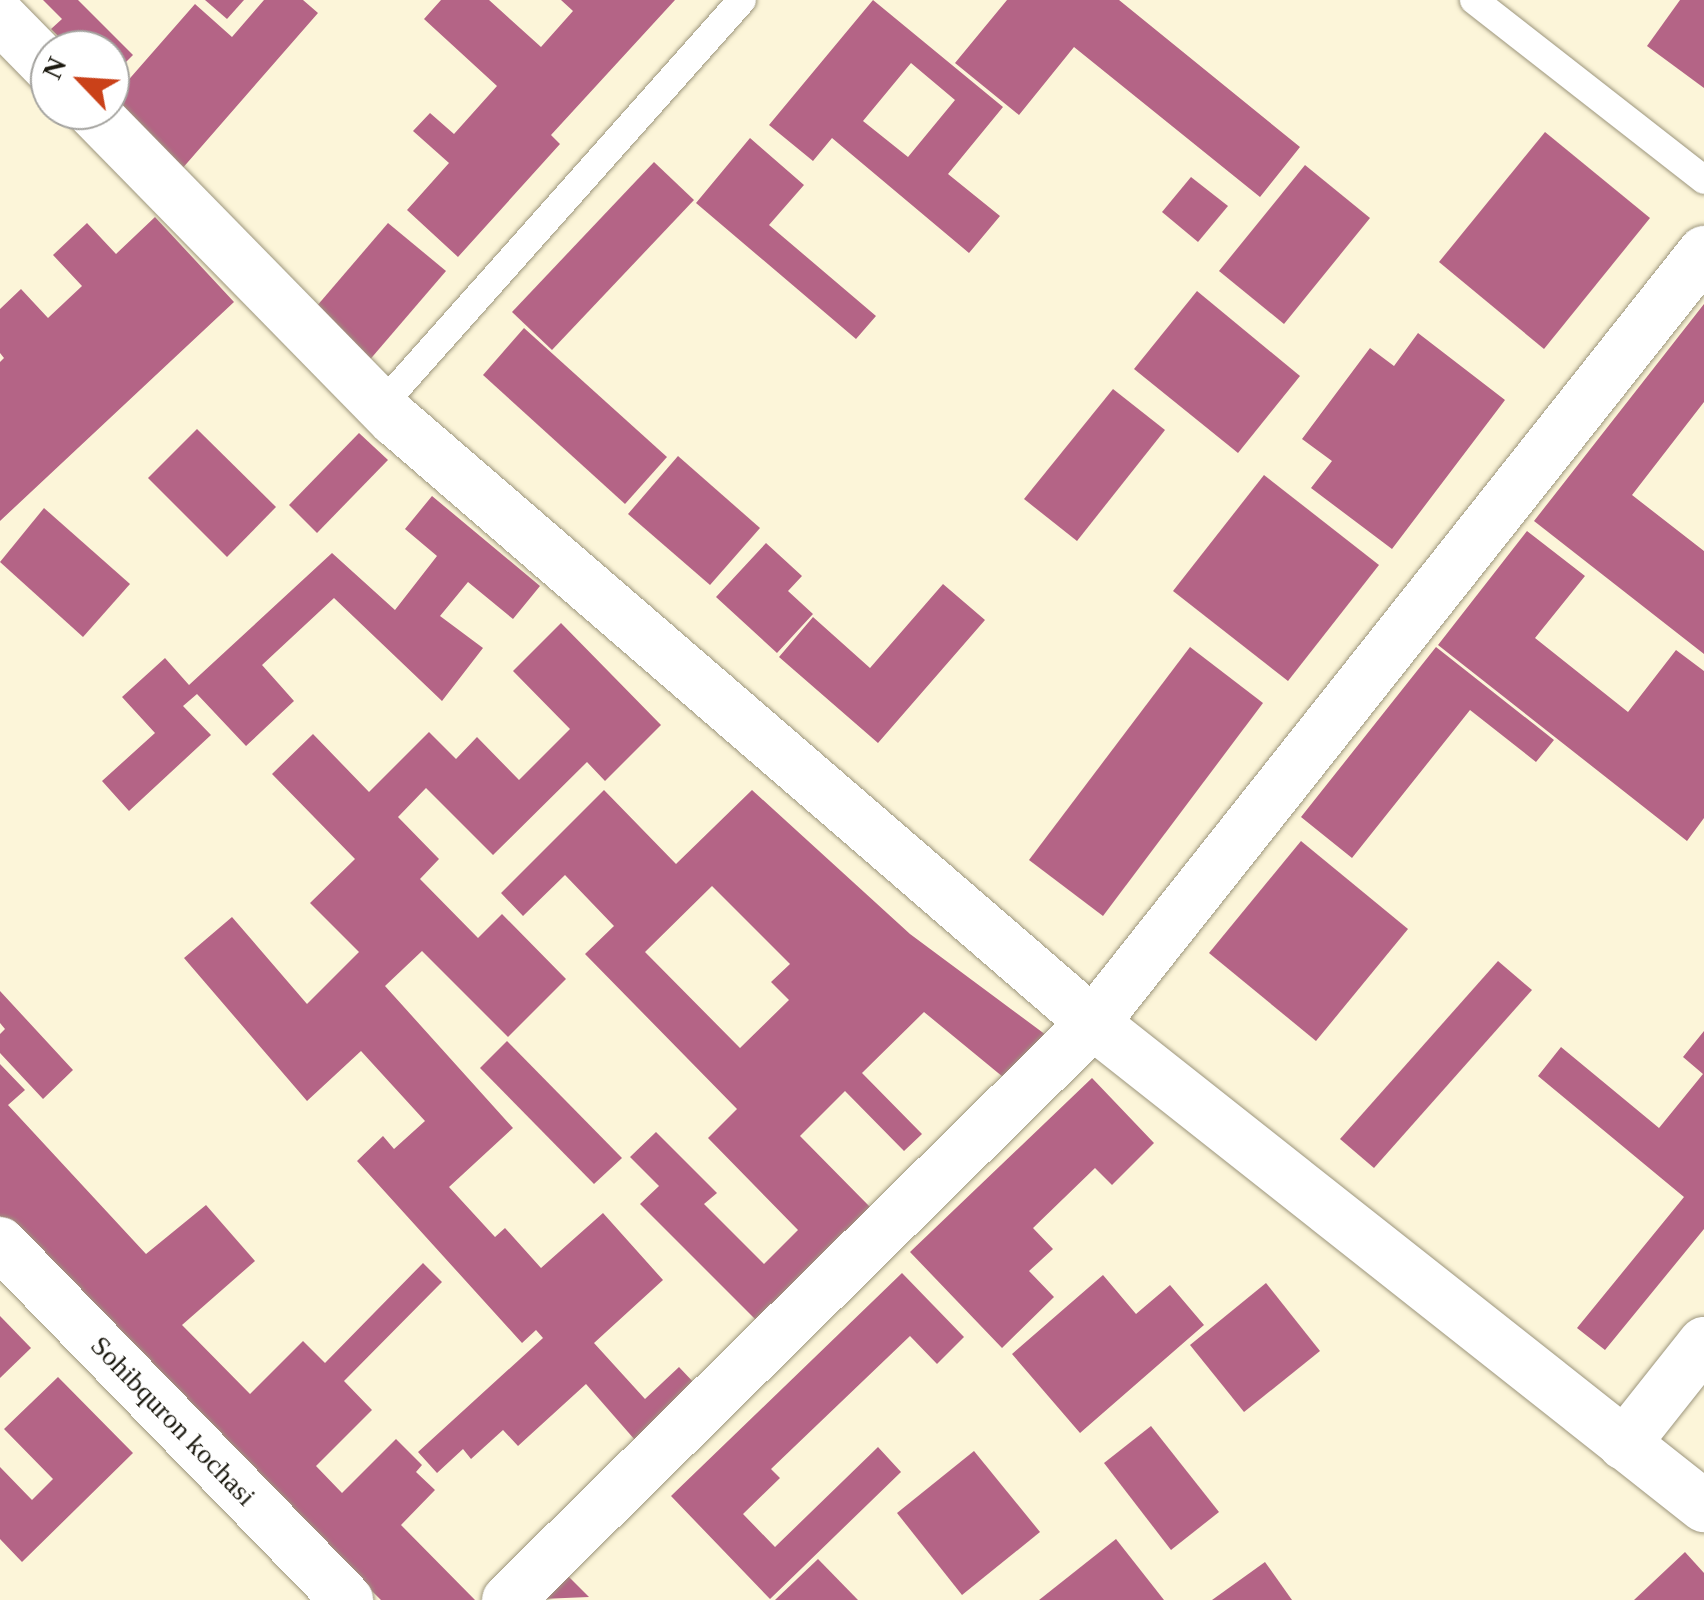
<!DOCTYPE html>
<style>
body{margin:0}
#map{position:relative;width:1704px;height:1600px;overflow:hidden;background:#fcf5d9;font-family:Georgia,serif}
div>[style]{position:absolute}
.building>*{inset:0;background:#b46486}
.roads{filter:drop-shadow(0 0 2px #9d967d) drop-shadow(0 0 2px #9d967d)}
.service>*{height:28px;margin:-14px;padding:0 14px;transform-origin:14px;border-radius:14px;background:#fff}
.minor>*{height:52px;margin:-26px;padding:0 26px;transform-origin:26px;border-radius:26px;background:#fff}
span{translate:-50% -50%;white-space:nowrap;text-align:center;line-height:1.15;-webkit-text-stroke:9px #fff;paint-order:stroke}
.street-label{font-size:28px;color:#1b190f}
.north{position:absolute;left:30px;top:30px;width:100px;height:100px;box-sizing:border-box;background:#fff;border:2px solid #a4a39f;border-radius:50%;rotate:295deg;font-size:28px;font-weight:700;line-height:40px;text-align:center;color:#1b190f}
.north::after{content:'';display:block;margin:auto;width:35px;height:45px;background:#ca4119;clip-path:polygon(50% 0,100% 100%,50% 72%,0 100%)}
</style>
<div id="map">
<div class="building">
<i style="clip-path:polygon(43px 0,78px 0,133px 55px,110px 78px,110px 50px,72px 50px,51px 29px,62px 19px)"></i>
<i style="clip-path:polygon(205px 0,244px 0,227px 19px)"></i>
<i style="clip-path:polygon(264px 0,303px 0,318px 13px,174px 178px,110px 101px,195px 4px,232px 37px)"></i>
<i style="clip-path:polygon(441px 0,489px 0,541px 47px,573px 11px,561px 0,675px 0,551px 135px,560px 144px,458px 257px,407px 210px,449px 163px,413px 131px,430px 113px,454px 134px,497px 86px,424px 19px)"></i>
<i style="clip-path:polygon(evenodd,873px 0,1003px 107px,948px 174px,1000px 216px,969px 253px,832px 138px,813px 161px,769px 125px,873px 0,911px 63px,955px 100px,908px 157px,863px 121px,911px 63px)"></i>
<i style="clip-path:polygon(1007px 0,1119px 0,1300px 147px,1260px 197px,1074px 47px,1019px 115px,955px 63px)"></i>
<i style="clip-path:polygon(1680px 0,1704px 0,1704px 88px,1647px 46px)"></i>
<i style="clip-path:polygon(1545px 132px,1650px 218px,1544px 349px,1439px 262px)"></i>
<i style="clip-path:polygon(750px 138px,804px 185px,769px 225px,876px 316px,856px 339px,696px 203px)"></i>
<i style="clip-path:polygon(654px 162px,694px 200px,552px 350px,512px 312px)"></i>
<i style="clip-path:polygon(1305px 165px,1370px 218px,1284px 324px,1219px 271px)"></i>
<i style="clip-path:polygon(1191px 177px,1228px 206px,1198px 242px,1162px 212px)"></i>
<i style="clip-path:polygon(155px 217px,234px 302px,0 521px,0 362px,4px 358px,0 353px,0 309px,21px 289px,48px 318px,82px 286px,53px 255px,87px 223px,116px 254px)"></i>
<i style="clip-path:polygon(388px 223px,446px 271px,361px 370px,304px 321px)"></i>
<i style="clip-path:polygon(1197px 291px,1300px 376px,1238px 453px,1134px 369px)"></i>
<i style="clip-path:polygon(1704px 304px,1704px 402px,1632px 495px,1704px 551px,1704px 654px,1534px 521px)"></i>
<i style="clip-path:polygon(524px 328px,667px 457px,625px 504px,483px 375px)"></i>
<i style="clip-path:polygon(1418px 333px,1505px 400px,1392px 549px,1311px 488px,1332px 461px,1302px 439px,1370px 348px,1394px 366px)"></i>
<i style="clip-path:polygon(1113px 389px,1165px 430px,1077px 541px,1024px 499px)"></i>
<i style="clip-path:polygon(197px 429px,276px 507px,227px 557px,148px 478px)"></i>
<i style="clip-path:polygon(359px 433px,388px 460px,317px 533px,289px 505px)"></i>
<i style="clip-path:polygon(678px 456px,760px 528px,710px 585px,628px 514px)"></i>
<i style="clip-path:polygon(1264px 475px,1379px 565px,1288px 681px,1173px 591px)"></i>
<i style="clip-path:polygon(432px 496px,540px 586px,513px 619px,468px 582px,440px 616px,483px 648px,442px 701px,334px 598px,262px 665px,294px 701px,246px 746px,197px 694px,183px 706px,211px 735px,129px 811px,102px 781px,155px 733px,122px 697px,165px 658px,189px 685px,332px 553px,395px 610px,437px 556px,405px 529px)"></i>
<i style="clip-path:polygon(44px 508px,130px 584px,83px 637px,0 562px)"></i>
<i style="clip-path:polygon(1527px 531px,1585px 576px,1535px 638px,1628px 712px,1676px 650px,1704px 671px,1704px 818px,1687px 841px,1438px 645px)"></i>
<i style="clip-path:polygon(766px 543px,802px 576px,788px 591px,813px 614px,777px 653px,716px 597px)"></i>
<i style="clip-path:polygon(943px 584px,985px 620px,878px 743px,779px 657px,813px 617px,870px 668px)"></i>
<i style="clip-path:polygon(561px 623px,661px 725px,605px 781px,587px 762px,493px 855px,426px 788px,398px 817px,439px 859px,420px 879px,478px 938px,502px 914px,566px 979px,508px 1037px,422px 951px,385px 986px,513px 1128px,449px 1187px,495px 1237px,505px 1228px,541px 1268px,603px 1213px,663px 1280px,594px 1343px,645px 1399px,679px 1367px,696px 1385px,635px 1440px,586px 1384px,518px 1446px,503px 1430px,471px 1459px,463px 1449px,437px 1473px,418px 1452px,543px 1338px,536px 1330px,522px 1343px,357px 1161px,383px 1136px,394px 1149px,425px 1121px,361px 1051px,307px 1101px,184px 958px,232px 917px,307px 1004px,359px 952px,310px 903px,355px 859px,272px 774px,313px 734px,369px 792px,429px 732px,456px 759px,477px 737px,519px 780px,570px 729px,513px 671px)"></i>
<i style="clip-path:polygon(1190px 647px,1263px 703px,1103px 916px,1029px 860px)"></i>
<i style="clip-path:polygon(1436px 647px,1554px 740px,1536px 762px,1470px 710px,1352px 858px,1301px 817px)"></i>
<i style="clip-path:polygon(evenodd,604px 790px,676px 864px,752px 790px,910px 934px,1046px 1035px,1003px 1077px,924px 1012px,862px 1073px,922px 1134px,904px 1151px,845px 1091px,800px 1136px,870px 1207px,758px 1322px,640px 1204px,659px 1186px,630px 1157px,656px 1132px,717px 1193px,704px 1204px,764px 1264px,798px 1230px,708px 1138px,737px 1109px,585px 954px,614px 926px,565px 875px,523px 916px,501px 893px,604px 790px,712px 886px,790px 964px,771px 982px,789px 1000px,740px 1048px,645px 952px,712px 886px)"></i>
<i style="clip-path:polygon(1301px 841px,1408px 929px,1316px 1041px,1209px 953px)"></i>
<i style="clip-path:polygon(1498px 961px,1532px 990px,1374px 1168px,1340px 1139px)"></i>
<i style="clip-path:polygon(0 991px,73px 1070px,43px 1099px,0 1053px,0 1034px,5px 1029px,0 1023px)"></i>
<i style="clip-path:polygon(1704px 1031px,1704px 1229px,1605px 1350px,1577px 1328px,1684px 1197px,1538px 1076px,1561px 1047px,1659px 1128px,1703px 1074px,1683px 1057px)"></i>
<i style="clip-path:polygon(507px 1041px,622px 1158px,594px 1184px,480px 1068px)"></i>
<i style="clip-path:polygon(0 1064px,25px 1090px,8px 1105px,146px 1254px,206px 1205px,255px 1261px,182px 1325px,250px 1394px,303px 1341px,325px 1363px,423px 1263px,442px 1282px,344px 1381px,372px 1410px,316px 1466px,342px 1493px,396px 1439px,422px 1465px,416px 1472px,435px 1490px,401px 1525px,475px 1600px,381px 1600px,88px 1310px,0 1216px)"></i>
<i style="clip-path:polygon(1092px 1078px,1154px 1143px,1112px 1185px,1095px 1168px,1033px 1228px,1053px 1249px,1029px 1271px,1054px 1297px,1002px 1348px,910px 1252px)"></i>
<i style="clip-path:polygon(902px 1273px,964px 1337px,937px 1364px,910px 1336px,771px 1469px,780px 1478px,743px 1514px,775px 1547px,878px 1447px,901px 1472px,770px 1599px,671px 1496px)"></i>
<i style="clip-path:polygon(1103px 1275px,1136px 1314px,1170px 1285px,1204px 1325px,1080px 1433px,1012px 1354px)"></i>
<i style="clip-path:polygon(1266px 1283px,1320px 1351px,1244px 1412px,1190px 1345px)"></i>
<i style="clip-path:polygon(0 1316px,31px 1348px,0 1378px)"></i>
<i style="clip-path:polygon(58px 1377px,133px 1453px,22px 1562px,0 1539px,0 1467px,32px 1500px,53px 1479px,4px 1429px)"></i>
<i style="clip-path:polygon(1151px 1426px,1219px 1512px,1171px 1550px,1104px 1463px)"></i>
<i style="clip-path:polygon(974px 1451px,1040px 1532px,962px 1595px,897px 1513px)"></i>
<i style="clip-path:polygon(1116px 1539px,1164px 1600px,1039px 1600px)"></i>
<i style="clip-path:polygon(1685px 1552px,1704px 1573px,1704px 1600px,1634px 1600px)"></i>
<i style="clip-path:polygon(818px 1559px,858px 1600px,775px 1600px)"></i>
<i style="clip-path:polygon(1265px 1562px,1292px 1600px,1212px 1600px)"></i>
<i style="clip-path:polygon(555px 1563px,589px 1597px,517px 1600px)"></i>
</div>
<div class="roads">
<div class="service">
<i style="left:1474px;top:0;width:292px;rotate:38deg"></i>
<i style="left:381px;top:406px;width:543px;rotate:-48.36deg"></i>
</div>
<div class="minor">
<i style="left:0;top:17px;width:71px;rotate:45.6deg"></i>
<i style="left:91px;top:110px;width:434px;rotate:45.6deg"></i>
<i style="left:395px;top:420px;width:922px;rotate:40.82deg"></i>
<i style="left:1093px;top:1023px;width:779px;rotate:38.33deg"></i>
<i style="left:0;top:1243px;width:498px;rotate:45.8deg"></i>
<i style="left:1624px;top:1444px;width:129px;rotate:-51.6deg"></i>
<i style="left:508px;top:1600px;width:822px;rotate:-44.61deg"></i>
<i style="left:1093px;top:1023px;width:984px;rotate:-51.6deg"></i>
</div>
</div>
<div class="street-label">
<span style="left:173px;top:1421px;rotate:46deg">Sohibquron kochasi</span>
</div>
<div class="north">N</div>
</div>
